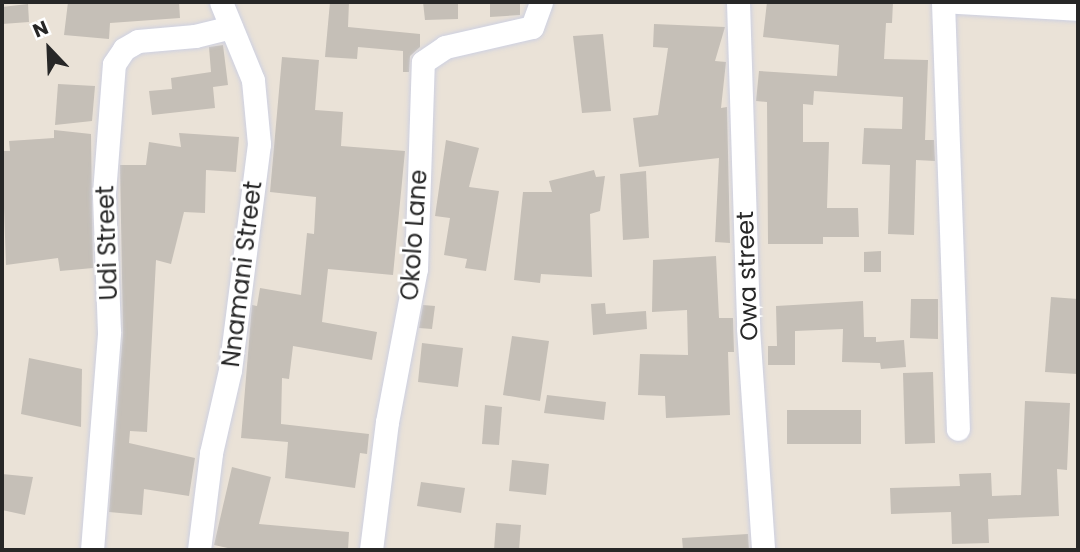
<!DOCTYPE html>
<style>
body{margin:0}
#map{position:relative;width:1080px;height:552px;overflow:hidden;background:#eae2d7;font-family:Poppins,sans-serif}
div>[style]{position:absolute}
.building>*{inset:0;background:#c5bfb7}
.roads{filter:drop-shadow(0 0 2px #cdd0e1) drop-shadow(0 0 2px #cdd0e1)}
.minor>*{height:23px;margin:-11.5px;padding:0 11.5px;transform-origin:11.5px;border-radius:11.5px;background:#fff}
span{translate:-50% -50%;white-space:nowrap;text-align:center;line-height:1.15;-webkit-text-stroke:5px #fff;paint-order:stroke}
.street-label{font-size:24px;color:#272727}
.frame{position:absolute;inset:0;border:4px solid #272727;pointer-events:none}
.north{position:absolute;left:14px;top:14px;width:70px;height:70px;-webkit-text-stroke:5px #fff;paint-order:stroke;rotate:337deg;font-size:19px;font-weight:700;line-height:28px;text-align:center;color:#272727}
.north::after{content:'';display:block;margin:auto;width:24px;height:32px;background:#272727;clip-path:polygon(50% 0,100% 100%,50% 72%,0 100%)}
</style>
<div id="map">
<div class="building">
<i style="clip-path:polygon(68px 2px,179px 2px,180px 18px,110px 23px,109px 39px,64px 35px)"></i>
<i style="clip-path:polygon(330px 2px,349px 2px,348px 27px,420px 34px,420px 47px,410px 56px,409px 72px,403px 72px,403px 51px,358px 47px,357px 59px,325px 57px)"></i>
<i style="clip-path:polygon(423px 2px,458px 2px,458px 19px,425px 20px)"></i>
<i style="clip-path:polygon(490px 2px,520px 2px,520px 15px,490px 17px)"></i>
<i style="clip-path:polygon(767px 2px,893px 2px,892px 23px,886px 23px,884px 59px,928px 60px,925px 140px,934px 140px,935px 161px,916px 160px,914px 235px,888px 234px,890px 165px,862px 164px,864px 128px,902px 129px,903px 97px,814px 91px,813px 105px,803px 104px,803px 142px,829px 142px,827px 208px,858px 208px,859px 237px,823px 237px,823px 244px,768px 244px,767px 102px,756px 101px,759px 71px,837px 76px,839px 45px,763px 37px)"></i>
<i style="clip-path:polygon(28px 4px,29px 22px,2px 24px,2px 7px)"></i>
<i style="clip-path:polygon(654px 24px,725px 27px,715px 61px,726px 62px,721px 108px,727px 107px,730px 243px,715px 242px,719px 158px,639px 167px,633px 118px,658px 115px,668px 48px,653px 47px)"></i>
<i style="clip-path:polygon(603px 34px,611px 111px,582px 113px,573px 36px)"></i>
<i style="clip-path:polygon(223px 45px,228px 85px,213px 87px,215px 108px,152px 115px,149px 91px,172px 89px,171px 78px,211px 72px,209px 47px)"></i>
<i style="clip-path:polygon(282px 57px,319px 60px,315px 110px,343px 112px,341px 146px,405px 151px,393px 275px,328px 269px,322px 322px,377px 332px,372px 360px,293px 346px,289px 379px,282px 378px,281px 424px,369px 434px,367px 454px,360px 453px,355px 488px,285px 478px,288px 442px,241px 438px,252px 305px,257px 306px,260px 288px,301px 295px,307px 233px,314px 234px,316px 197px,270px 192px)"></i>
<i style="clip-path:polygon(58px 84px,95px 86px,92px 121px,55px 125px)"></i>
<i style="clip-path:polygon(54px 130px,91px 134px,93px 268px,60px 271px,58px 258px,6px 265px,2px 151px,10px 151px,9px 141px,54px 138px)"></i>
<i style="clip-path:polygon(179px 133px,239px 137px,236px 172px,206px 170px,205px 213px,184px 212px,171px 264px,156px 260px,147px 432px,130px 431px,129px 443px,195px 458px,189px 496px,144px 489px,142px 515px,109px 512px,123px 333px,120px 165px,146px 165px,149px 142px,181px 147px)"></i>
<i style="clip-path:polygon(446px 140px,479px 148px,469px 187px,499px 191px,486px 271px,465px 268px,467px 259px,444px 255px,450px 218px,435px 216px)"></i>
<i style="clip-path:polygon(594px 170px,596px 177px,605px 176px,600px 211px,590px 214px,592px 277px,541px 274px,540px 283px,514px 280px,523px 192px,552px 192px,549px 181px)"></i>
<i style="clip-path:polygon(646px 171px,649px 238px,623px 240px,620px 174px)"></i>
<i style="clip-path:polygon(881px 251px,881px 272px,864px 272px,864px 252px)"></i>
<i style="clip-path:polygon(716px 256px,719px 318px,733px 318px,734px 352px,728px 352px,730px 415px,666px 418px,665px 396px,638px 395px,640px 354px,688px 355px,687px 310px,652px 312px,653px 260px)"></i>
<i style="clip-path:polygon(1051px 297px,1078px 299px,1077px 374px,1045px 372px)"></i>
<i style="clip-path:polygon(911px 299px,938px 299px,938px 339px,910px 338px)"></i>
<i style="clip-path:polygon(863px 301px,864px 337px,876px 337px,876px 342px,904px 340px,906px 367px,881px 369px,880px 363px,842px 362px,843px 329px,795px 331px,795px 365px,768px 365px,768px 346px,777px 346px,776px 306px)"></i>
<i style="clip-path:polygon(605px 303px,606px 314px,646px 311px,647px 329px,593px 335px,591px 304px)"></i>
<i style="clip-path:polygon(423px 305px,435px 306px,432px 329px,419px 328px)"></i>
<i style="clip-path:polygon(512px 336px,549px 341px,540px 401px,503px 395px)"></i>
<i style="clip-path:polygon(422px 343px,463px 348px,458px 387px,418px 382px)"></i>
<i style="clip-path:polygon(29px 358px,82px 369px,81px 427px,21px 414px)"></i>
<i style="clip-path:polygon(933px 372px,935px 443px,905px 444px,903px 373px)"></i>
<i style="clip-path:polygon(547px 395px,606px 402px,604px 420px,544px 413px)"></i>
<i style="clip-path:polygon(1025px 401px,1070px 403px,1067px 470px,1057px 469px,1059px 516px,988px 519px,989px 543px,952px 544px,951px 512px,891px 514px,890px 488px,960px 486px,959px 474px,991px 473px,992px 496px,1021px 495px)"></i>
<i style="clip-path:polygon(485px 405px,502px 407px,499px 445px,482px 444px)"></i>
<i style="clip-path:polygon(787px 410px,861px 410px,861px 444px,787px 444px)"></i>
<i style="clip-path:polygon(512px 460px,549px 464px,546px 495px,509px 491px)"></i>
<i style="clip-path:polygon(232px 467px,271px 477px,259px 524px,349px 532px,348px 550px,237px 550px,214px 545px)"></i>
<i style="clip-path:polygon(2px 474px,33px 477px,25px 515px,2px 510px)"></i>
<i style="clip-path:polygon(421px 482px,465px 488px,461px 513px,417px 506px)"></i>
<i style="clip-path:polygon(496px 523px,521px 525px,519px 550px,494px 550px)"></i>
<i style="clip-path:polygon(748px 534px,749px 550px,683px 550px,682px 538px)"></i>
</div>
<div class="roads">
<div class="minor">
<i style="left:738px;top:2px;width:326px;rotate:88.2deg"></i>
<i style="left:748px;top:328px;width:223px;rotate:86.1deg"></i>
<i style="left:943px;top:2px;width:427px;rotate:88deg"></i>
<i style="left:957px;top:2px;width:121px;rotate:3.3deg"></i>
<i style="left:92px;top:550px;width:219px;rotate:-85.5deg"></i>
<i style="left:109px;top:332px;width:139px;rotate:-92.1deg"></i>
<i style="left:104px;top:193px;width:129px;rotate:-85.6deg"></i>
<i style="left:114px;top:64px;width:18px;rotate:-56deg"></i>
<i style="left:124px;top:49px;width:16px;rotate:-30deg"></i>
<i style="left:138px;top:41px;width:57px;rotate:-5deg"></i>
<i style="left:195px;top:36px;width:37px;rotate:-14deg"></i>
<i style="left:199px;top:550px;width:98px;rotate:-82.9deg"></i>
<i style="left:211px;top:453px;width:85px;rotate:-77.1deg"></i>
<i style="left:230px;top:370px;width:228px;rotate:-82.7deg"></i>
<i style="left:259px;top:144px;width:64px;rotate:-95.4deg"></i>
<i style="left:253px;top:80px;width:84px;rotate:-112.3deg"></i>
<i style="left:371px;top:550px;width:129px;rotate:-82.9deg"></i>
<i style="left:387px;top:422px;width:156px;rotate:-79.3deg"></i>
<i style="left:416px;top:269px;width:207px;rotate:-88.1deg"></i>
<i style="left:423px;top:62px;width:27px;rotate:-34deg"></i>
<i style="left:445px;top:47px;width:89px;rotate:-12.9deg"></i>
<i style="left:532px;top:27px;width:27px;rotate:-70deg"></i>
</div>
</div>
<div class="street-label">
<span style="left:414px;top:235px;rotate:-86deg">Okolo Lane</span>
<span style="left:107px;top:243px;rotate:-92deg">Udi Street</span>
<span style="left:242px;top:274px;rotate:-83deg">Nnamani Street</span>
<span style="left:747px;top:276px;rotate:-92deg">Owa street</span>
</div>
<div class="frame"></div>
<div class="north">N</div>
</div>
